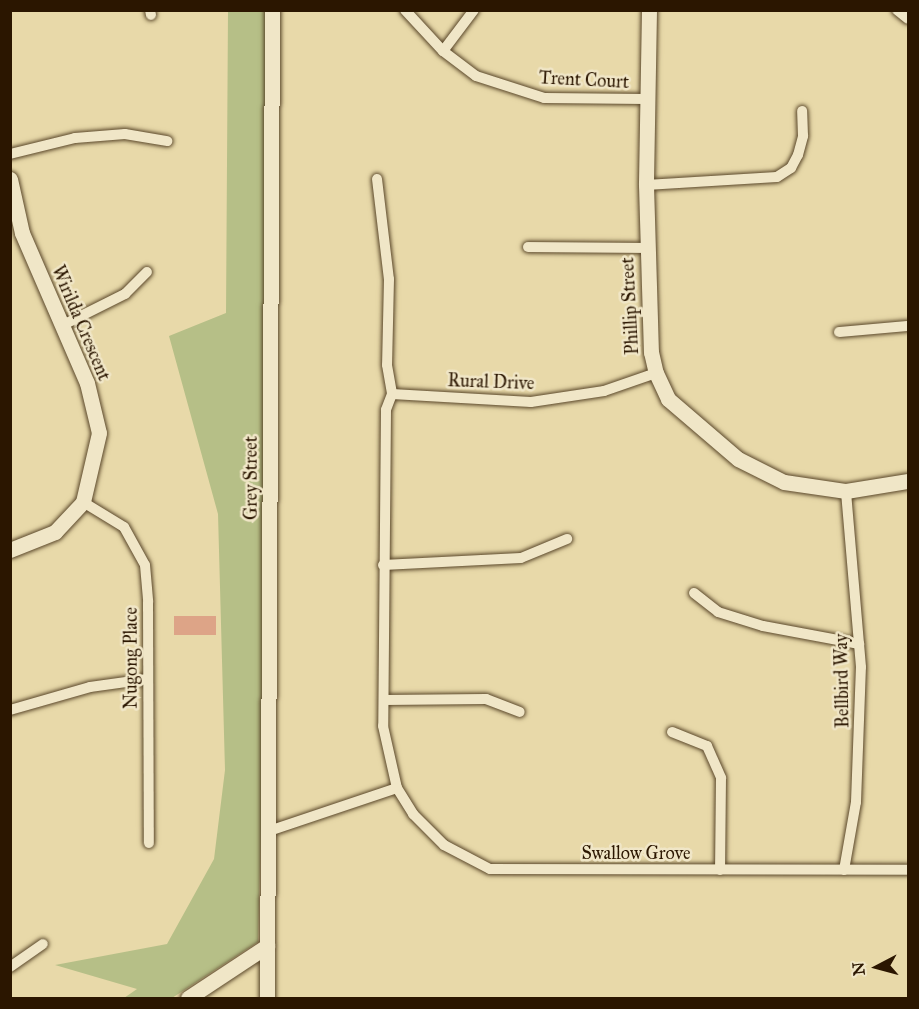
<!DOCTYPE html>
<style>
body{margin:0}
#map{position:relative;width:919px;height:1009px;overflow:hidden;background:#e8d9a9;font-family:"IM FELL Great Primer",serif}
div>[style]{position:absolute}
.green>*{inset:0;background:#b6bf87}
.building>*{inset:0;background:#dda487}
.roads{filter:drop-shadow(0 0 2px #5a472a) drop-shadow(0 0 2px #5a472a)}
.street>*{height:10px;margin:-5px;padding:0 5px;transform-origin:5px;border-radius:5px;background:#f0e6c7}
.secondary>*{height:15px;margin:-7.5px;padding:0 7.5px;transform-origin:7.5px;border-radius:7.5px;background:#f0e6c7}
span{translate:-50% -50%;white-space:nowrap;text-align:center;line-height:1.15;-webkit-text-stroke:5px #f0e6c7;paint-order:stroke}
.street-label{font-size:18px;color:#2b1600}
.frame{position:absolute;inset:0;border:12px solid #2b1600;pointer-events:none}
.north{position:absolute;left:847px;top:937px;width:60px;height:60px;-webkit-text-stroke:4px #f0e6c7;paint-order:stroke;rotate:264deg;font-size:16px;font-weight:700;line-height:24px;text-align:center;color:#2b1600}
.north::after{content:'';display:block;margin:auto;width:21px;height:27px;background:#2b1600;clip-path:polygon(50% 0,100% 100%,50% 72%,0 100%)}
</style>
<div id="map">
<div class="green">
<i style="clip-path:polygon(228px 11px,267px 11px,265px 675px,258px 942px,172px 998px,124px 998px,137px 989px,55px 965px,167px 944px,214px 859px,225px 770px,218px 514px,169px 336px,226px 313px)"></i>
</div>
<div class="building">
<i style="clip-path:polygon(174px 616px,216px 616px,216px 635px,174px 635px)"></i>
</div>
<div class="roads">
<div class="street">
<i style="left:150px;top:10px;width:5px;rotate:79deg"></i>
<i style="left:405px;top:10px;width:56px;rotate:47.2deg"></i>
<i style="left:443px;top:51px;width:41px;rotate:37.1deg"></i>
<i style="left:476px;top:76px;width:71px;rotate:17.9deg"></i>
<i style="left:544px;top:98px;width:102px;rotate:0.6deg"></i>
<i style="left:897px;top:10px;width:14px;rotate:39deg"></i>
<i style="left:443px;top:51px;width:51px;rotate:-52.9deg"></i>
<i style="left:10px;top:154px;width:67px;rotate:-13.8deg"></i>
<i style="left:75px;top:138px;width:50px;rotate:-4.6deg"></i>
<i style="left:125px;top:134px;width:43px;rotate:9.5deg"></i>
<i style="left:377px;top:179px;width:101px;rotate:83.2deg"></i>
<i style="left:389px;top:279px;width:86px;rotate:91.3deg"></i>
<i style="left:387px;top:365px;width:29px;rotate:80deg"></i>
<i style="left:646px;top:185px;width:131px;rotate:-3.5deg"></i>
<i style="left:777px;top:177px;width:17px;rotate:-33deg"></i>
<i style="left:791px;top:168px;width:15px;rotate:-62deg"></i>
<i style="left:798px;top:155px;width:20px;rotate:-75deg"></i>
<i style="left:803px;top:136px;width:25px;rotate:-92deg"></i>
<i style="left:528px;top:247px;width:119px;rotate:0.5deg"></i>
<i style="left:61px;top:326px;width:72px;rotate:-26.6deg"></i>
<i style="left:125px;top:294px;width:31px;rotate:-45deg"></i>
<i style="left:839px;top:332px;width:69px;rotate:-5deg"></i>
<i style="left:392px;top:394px;width:17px;rotate:111deg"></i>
<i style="left:386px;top:410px;width:316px;rotate:90.5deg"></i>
<i style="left:383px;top:726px;width:64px;rotate:77.3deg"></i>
<i style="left:397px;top:788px;width:31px;rotate:58deg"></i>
<i style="left:413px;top:814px;width:44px;rotate:45deg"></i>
<i style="left:444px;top:845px;width:52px;rotate:27.6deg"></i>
<i style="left:490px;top:869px;width:418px;rotate:0.1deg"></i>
<i style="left:392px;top:394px;width:139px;rotate:3.3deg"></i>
<i style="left:531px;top:402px;width:74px;rotate:-8.6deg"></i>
<i style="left:604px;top:391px;width:55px;rotate:-19.1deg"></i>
<i style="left:83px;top:502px;width:48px;rotate:31.4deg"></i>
<i style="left:124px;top:527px;width:43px;rotate:61.1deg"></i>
<i style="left:145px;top:565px;width:37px;rotate:85deg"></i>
<i style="left:148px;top:602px;width:241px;rotate:89.8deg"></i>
<i style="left:383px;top:565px;width:138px;rotate:-2.9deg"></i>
<i style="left:521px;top:558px;width:50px;rotate:-22.4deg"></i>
<i style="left:694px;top:593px;width:31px;rotate:38deg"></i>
<i style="left:718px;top:612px;width:47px;rotate:17.3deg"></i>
<i style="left:763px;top:626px;width:98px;rotate:10.6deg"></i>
<i style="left:384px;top:700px;width:102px;rotate:-0.6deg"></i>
<i style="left:486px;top:699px;width:36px;rotate:21deg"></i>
<i style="left:10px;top:710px;width:83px;rotate:-16deg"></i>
<i style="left:90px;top:687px;width:58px;rotate:-8deg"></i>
<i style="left:672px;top:732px;width:38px;rotate:22deg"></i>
<i style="left:707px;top:746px;width:35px;rotate:66deg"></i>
<i style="left:721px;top:778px;width:92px;rotate:90.6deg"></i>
<i style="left:269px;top:831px;width:135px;rotate:-18.6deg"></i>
<i style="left:844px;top:870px;width:69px;rotate:-80deg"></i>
<i style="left:856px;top:802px;width:135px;rotate:-87.9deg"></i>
<i style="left:861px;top:667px;width:177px;rotate:-94.9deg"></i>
<i style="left:10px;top:967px;width:40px;rotate:-34.9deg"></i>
</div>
<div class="secondary">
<i style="left:649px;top:10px;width:175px;rotate:91deg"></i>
<i style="left:646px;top:185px;width:167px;rotate:88.3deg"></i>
<i style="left:651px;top:352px;width:22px;rotate:77deg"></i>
<i style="left:656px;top:373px;width:29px;rotate:65deg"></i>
<i style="left:668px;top:399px;width:92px;rotate:40.6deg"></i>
<i style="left:738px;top:459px;width:51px;rotate:26.6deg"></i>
<i style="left:784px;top:482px;width:63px;rotate:8.3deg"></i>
<i style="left:846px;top:491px;width:63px;rotate:-9.2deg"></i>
<i style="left:10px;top:179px;width:55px;rotate:77.5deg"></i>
<i style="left:22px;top:233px;width:163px;rotate:66.6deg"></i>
<i style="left:87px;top:383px;width:51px;rotate:76.5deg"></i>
<i style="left:99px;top:433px;width:71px;rotate:103.1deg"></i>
<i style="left:83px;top:502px;width:41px;rotate:133deg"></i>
<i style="left:55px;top:532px;width:48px;rotate:158.2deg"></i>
<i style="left:188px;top:998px;width:95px;rotate:-33.4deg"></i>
<i style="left:267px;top:998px;width:988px;rotate:-89.71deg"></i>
</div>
</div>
<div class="street-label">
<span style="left:584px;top:80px;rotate:3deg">Trent Court</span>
<span style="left:630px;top:306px;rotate:-93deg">Phillip Street</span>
<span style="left:81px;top:323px;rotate:67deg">Wirilda Crescent</span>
<span style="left:491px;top:382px;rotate:2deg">Rural Drive</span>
<span style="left:251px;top:478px;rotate:-90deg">Grey Street</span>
<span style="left:131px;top:658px;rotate:-90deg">Nugong Place</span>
<span style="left:842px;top:681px;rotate:-91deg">Bellbird Way</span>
<span style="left:636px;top:853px">Swallow Grove</span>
</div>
<div class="frame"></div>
<div class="north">N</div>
</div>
